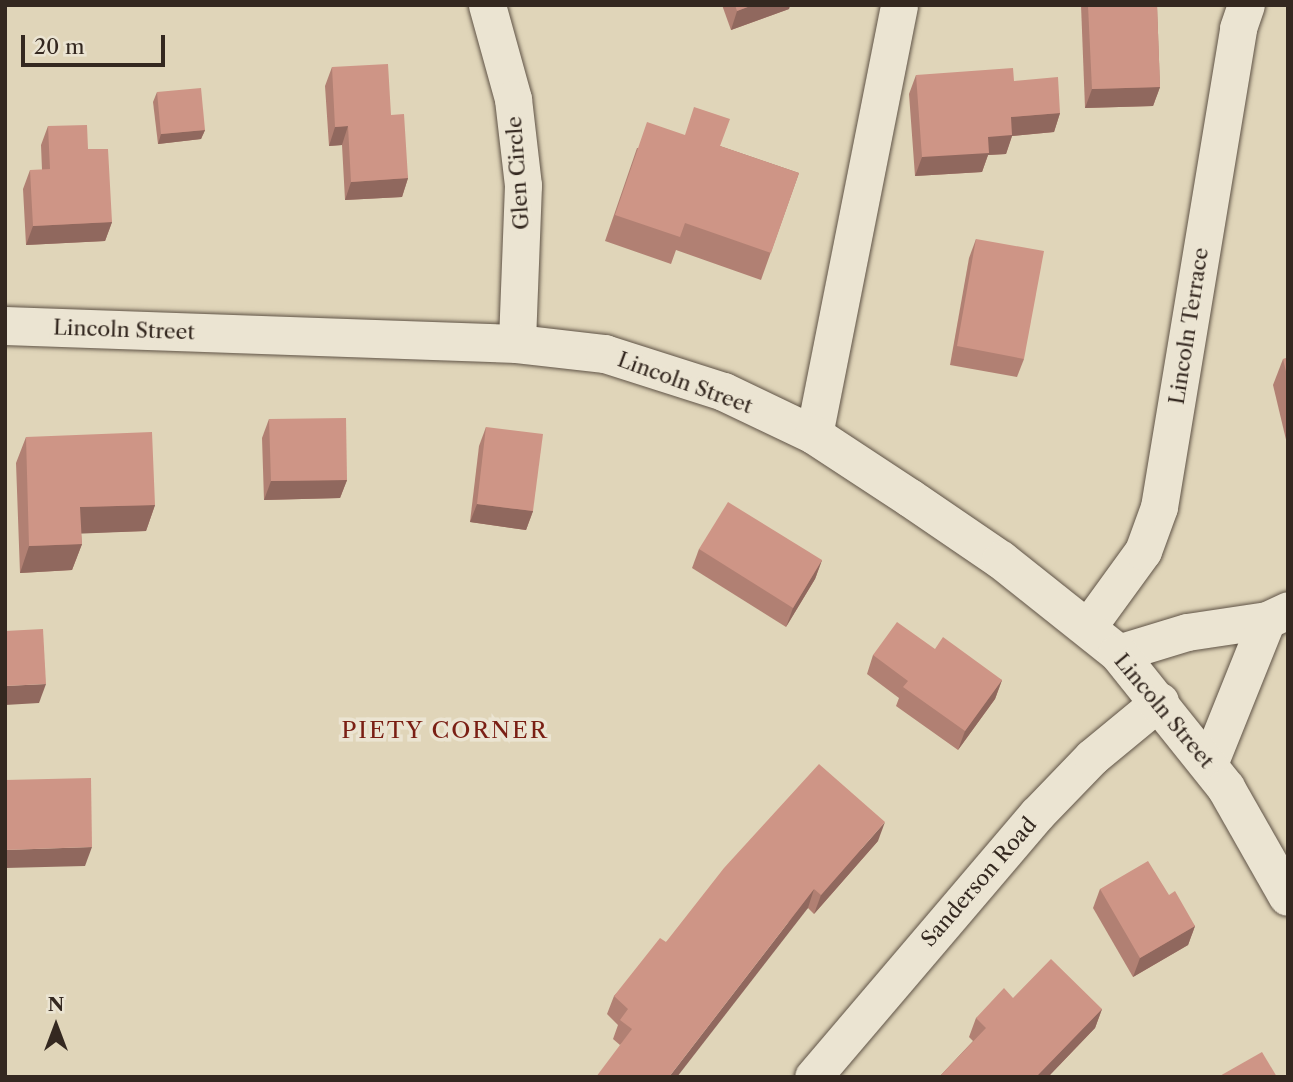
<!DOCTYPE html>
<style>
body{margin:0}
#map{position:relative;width:1293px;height:1082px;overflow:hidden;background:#e0d5b9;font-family:"Libre Caslon Text",serif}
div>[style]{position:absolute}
.roads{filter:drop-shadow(0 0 2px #5f5346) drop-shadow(0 0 2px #5f5346)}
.minor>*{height:37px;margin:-18.5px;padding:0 18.5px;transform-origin:18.5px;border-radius:18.5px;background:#ebe4d2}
.tertiary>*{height:38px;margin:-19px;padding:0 19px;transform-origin:19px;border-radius:19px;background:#ebe4d2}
.wall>*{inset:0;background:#b18073}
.shaded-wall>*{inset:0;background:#90685e}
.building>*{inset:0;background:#ce9586}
span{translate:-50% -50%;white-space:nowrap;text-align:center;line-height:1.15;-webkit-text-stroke:7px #ebe4d2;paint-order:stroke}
.street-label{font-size:21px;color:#342820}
.neighbourhood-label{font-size:23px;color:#7a1f14;letter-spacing:2px}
.frame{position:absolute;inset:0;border:7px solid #342820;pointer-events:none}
.north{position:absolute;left:21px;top:991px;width:70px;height:70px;-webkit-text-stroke:5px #ebe4d2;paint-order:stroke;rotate:0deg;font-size:19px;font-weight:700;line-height:28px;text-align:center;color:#342820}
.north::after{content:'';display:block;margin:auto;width:24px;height:32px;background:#342820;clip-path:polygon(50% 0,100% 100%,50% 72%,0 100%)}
.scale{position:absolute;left:21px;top:35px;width:144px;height:32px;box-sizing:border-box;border:4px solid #342820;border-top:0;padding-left:9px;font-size:21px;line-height:24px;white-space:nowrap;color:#342820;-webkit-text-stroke:5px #ebe4d2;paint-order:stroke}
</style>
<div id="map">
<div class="roads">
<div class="minor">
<i style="left:487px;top:5px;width:98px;rotate:74.5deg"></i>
<i style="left:513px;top:99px;width:87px;rotate:83.4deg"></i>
<i style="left:523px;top:185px;width:159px;rotate:92.2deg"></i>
<i style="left:814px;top:435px;width:438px;rotate:-78.8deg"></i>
<i style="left:1087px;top:628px;width:95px;rotate:-54deg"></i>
<i style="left:1143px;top:551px;width:47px;rotate:-70deg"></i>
<i style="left:1159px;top:507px;width:485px;rotate:-80.6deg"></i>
<i style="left:1238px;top:28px;width:24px;rotate:-71deg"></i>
<i style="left:1118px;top:653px;width:72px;rotate:-16.9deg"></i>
<i style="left:1187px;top:632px;width:81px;rotate:-8.5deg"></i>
<i style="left:1267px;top:620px;width:23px;rotate:-25deg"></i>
<i style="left:1209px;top:764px;width:155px;rotate:-68.1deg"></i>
<i style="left:813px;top:1077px;width:345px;rotate:-49.6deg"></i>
<i style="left:1037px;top:814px;width:79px;rotate:-46deg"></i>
<i style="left:1092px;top:757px;width:88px;rotate:-39.5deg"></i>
</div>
<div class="tertiary">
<i style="left:5px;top:326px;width:512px;rotate:2.01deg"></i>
<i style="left:517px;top:344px;width:89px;rotate:6.5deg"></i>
<i style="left:605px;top:354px;width:125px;rotate:17.7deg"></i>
<i style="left:724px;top:392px;width:100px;rotate:25.5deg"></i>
<i style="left:814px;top:435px;width:115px;rotate:33.3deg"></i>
<i style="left:910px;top:498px;width:110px;rotate:34.3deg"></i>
<i style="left:1001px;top:560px;width:149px;rotate:38.5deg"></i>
<i style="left:1118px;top:653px;width:173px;rotate:51.3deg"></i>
<i style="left:1226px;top:788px;width:125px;rotate:60.4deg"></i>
</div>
</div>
<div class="wall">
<i style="clip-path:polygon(722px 5px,790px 5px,789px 9px,731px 30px)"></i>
<i style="clip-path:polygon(1081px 5px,1157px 5px,1160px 87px,1153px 106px,1085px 108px)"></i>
<i style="clip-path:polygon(332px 67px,391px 115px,408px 178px,402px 197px,345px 200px,342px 145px,329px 146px,325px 86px)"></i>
<i style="clip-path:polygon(916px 75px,1014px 81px,1060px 113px,1054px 132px,1012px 136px,1006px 154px,988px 155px,982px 172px,915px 176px,909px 94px)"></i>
<i style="clip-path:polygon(157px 92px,205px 130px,201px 139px,158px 144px,153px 102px)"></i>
<i style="clip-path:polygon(48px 126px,88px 149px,112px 222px,105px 241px,26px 245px,23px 189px,30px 170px,42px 170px,41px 145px)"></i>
<i style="clip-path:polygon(720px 146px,799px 173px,761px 280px,676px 250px,671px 264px,605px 241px,637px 148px)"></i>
<i style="clip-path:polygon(976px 239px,1024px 359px,1017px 377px,950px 365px,969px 258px)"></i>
<i style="clip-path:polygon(1288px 358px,1288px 448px,1273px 385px,1283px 359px)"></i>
<i style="clip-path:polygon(269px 419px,347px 480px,340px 498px,264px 500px,262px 438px)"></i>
<i style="clip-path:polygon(486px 427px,533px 511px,526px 530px,470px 522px,479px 446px)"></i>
<i style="clip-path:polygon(26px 437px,155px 505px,146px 531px,81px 533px,82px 544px,72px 570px,20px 573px,16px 463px)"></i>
<i style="clip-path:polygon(699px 549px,822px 560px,815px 579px,786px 627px,692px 568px)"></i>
<i style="clip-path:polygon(935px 649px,1002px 680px,995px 699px,958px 750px,896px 706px,899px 698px,867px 674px,873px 655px)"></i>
<i style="clip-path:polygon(878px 841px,814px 914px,808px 908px,620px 1045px,613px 1039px,618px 1025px,607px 1014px,614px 996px,666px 942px)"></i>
<i style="clip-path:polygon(1100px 889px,1169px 895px,1195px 926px,1188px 945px,1133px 977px,1093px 908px)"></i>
<i style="clip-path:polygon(1013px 998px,1102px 1009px,1095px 1028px,1048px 1077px,939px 1077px,973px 1041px,969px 1037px,976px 1018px)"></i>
</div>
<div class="shaded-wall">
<i style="clip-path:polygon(753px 5px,790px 5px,789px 9px,731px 30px,737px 11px)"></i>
<i style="clip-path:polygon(1160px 87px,1153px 106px,1085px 108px,1092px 89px)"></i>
<i style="clip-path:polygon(1060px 113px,1054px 132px,1012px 136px,1006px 154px,988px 155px,982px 172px,915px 176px,922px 157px,988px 137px,1011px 117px)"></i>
<i style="clip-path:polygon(348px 126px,342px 145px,329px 146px,335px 127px)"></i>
<i style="clip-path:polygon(205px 130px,201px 139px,158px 144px,161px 134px)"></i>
<i style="clip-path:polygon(408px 178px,402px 197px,345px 200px,351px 182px)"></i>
<i style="clip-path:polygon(112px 222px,105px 241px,26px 245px,33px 226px)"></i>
<i style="clip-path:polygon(347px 480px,340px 498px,264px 500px,271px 481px)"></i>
<i style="clip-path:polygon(477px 504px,533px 511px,526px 530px,470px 522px)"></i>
<i style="clip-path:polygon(155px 505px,146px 531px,71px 534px,80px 507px)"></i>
<i style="clip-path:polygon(82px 544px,72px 570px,20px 573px,29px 546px)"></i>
<i style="clip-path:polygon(822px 560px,815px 579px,786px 627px,793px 608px)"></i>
<i style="clip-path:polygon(1002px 680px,995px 699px,958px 750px,965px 731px)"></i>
<i style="clip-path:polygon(46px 684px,39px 703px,5px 705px,5px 686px)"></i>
<i style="clip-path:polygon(885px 822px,878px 841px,814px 914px,821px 895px)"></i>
<i style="clip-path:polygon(92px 847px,85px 866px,5px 868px,5px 850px)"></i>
<i style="clip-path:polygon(814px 889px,808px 908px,677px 1077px,669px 1077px)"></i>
<i style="clip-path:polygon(1195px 926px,1188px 945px,1133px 977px,1140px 958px)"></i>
<i style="clip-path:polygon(1102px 1009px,1095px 1028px,1048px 1077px,1036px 1077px)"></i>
</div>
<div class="building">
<i style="clip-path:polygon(735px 5px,753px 5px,737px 11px)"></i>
<i style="clip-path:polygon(1088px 5px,1157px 5px,1160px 87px,1092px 89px)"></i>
<i style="clip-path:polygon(388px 64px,391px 115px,404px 114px,408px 178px,351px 182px,348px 126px,335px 127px,332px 67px)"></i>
<i style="clip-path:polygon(1013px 68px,1014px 81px,1058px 77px,1060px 113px,1011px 117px,1012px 135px,988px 137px,989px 153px,922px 157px,916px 75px)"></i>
<i style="clip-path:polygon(201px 88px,205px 130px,161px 134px,157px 92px)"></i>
<i style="clip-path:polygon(694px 107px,730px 119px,720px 146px,799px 173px,771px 253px,685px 223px,680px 237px,615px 215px,647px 122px,685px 135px)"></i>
<i style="clip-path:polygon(87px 125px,88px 149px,108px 149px,112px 222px,33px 226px,30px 170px,50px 169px,48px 126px)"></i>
<i style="clip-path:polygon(976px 239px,1044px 251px,1024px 359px,957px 346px)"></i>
<i style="clip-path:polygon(1288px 358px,1288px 380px,1283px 359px)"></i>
<i style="clip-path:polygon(346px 418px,347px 480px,271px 481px,269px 419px)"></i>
<i style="clip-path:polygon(486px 427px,543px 434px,533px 511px,477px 504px)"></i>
<i style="clip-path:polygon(152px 432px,155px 505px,80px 507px,82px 544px,29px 546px,26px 437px)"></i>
<i style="clip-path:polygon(728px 502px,822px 560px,793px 608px,699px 549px)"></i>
<i style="clip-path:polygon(897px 622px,935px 649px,943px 637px,1002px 680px,965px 731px,903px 687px,908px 681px,873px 655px)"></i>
<i style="clip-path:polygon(43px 629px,46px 684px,5px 686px,5px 631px)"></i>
<i style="clip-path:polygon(819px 764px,885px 822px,821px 895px,814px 889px,669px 1077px,596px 1077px,632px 1029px,620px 1020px,628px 1009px,614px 996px,660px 938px,666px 942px,724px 868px)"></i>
<i style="clip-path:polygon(91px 778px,92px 847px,5px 850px,5px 780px)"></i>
<i style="clip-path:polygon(1148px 861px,1169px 895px,1175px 891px,1195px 926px,1140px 958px,1100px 889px)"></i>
<i style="clip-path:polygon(1051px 959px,1102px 1009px,1036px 1077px,939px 1077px,986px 1028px,976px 1018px,1004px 988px,1013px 998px)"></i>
<i style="clip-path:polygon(1262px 1052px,1277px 1077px,1218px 1077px)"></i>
</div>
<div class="street-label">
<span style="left:518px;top:173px;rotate:-94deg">Glen Circle</span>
<span style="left:1189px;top:326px;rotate:-81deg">Lincoln Terrace</span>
<span style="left:124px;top:330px;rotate:2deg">Lincoln Street</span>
<span style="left:685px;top:383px;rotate:20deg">Lincoln Street</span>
<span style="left:1164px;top:711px;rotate:50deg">Lincoln Street</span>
<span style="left:979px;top:882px;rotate:-49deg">Sanderson Road</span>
</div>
<div class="neighbourhood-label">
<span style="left:445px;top:730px">PIETY CORNER</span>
</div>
<div class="frame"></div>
<div class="north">N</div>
<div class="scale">20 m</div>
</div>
